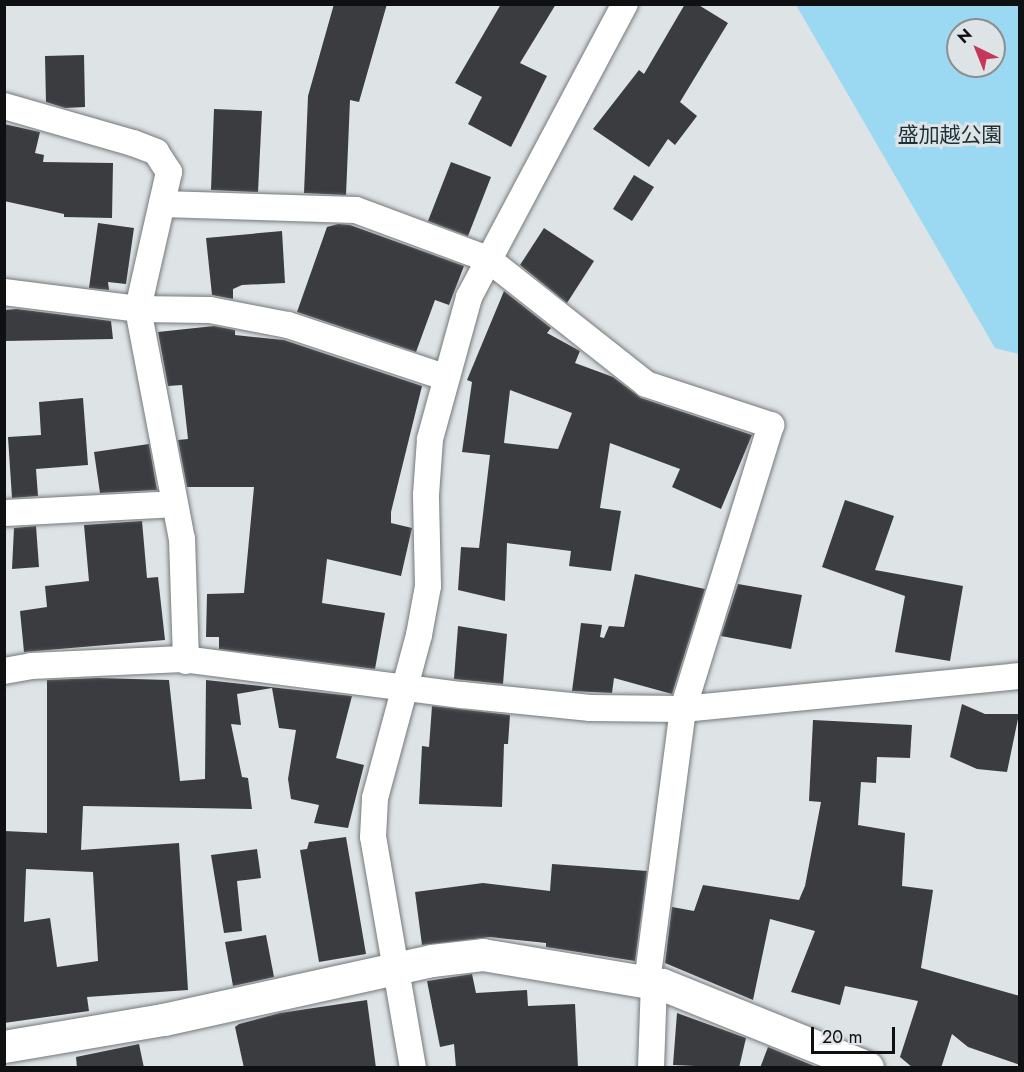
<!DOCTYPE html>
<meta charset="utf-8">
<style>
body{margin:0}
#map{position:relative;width:1024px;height:1072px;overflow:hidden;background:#dee3e6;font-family:Jost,"Noto Sans JP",sans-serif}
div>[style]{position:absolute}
.green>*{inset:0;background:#9bd9f3}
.building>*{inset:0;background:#3a3c40}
.roads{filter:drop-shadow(0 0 2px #74797b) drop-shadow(0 0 2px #74797b)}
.minor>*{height:26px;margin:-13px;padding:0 13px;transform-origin:13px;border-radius:13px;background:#fff}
.tertiary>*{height:32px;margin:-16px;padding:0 16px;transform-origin:16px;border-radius:16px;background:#fff}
span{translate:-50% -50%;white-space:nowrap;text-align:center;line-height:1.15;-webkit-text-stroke:6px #dee3e6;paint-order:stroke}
.park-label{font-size:21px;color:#1c3038}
.frame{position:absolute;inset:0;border:6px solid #0f1011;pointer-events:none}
.north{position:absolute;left:946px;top:18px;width:60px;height:60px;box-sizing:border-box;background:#dee3e6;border:2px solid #8b8f91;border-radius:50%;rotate:317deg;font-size:16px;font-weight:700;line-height:24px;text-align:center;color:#0f1011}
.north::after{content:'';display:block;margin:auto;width:21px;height:27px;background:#c5365b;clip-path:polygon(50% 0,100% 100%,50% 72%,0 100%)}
.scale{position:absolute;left:811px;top:1027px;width:84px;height:27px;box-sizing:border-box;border:3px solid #0f1011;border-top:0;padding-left:8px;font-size:18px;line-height:21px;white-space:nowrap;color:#0f1011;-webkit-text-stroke:4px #dee3e6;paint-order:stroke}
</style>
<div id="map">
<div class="green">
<i style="clip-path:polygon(evenodd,796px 5px,1019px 5px,1019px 354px,995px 348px,796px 5px,958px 30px,994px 30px,994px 66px,958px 66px,958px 30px)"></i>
</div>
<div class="building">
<i style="clip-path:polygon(334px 4px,387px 4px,359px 102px,350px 100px,346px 195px,304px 193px,308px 96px)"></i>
<i style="clip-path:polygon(501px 4px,556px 4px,520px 63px,547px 76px,511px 147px,468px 124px,482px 97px,455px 83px)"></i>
<i style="clip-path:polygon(685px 4px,697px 4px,728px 23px,680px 102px,697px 116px,675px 145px,668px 139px,649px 167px,593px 129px,639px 70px,644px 74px)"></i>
<i style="clip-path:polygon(84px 55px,85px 107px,65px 108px,46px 102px,45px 56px)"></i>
<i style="clip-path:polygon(214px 109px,262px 111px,258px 192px,211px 190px)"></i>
<i style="clip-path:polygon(4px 124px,40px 132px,35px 153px,44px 155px,43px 162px,113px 163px,112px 218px,64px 217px,64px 214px,4px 201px)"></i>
<i style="clip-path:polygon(451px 162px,491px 177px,468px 236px,428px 221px)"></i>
<i style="clip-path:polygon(634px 175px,654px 187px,632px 221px,613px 209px)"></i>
<i style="clip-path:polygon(98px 223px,134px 228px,126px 284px,108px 282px,109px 290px,89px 288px)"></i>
<i style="clip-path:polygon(338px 224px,350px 225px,464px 266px,449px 305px,435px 300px,416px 352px,297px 312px,327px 227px)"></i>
<i style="clip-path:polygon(544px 228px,594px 261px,567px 303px,520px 265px)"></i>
<i style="clip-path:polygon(282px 231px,285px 283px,242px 285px,233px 289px,233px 299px,212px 295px,206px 238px)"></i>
<i style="clip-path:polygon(evenodd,504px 291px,551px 328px,547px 333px,580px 351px,575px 363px,613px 377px,641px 398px,752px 435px,721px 509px,672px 487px,680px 469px,610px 443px,600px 508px,621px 511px,611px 571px,569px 566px,571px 551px,507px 543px,505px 601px,458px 590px,461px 547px,479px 548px,490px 455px,462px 452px,472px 382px,467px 380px,504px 291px,510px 390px,572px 413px,558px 449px,504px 443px,510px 390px)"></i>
<i style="clip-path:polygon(17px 309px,111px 321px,113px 339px,5px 341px,4px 310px)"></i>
<i style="clip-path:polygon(214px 326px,235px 330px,235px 335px,284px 340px,422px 386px,391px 512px,391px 523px,412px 528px,401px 576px,327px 559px,322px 603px,385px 613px,375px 669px,219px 649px,219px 637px,206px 637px,207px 594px,244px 593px,254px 487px,187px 487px,178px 440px,188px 439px,182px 385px,168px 386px,158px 332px)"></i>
<i style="clip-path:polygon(83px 398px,88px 465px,36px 469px,38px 496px,12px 498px,8px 437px,41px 435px,39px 402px)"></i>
<i style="clip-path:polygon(149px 444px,157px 490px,100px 493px,94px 452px)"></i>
<i style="clip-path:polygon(845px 500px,894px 516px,875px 570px,963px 586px,950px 661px,895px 652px,905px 596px,822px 567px)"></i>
<i style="clip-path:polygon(142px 521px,147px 578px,158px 577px,165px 640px,24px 652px,20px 611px,47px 607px,45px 586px,89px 581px,84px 525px)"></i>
<i style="clip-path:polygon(36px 526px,39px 567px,12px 569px,14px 528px)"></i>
<i style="clip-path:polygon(635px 574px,705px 589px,672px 694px,614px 678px,612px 693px,572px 691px,581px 623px,602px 625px,600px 637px,604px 638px,609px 626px,624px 627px)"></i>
<i style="clip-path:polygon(738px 584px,802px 595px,791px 649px,721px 636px)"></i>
<i style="clip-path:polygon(458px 626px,507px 634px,503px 684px,454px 679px)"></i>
<i style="clip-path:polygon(evenodd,98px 678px,169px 680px,180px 781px,205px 779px,206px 680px,352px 696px,336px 758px,364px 765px,348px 828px,314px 823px,319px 805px,291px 799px,288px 779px,296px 730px,279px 728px,272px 688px,237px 694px,241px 725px,231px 724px,242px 777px,248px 778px,252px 809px,83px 806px,81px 850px,179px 843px,188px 990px,87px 997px,89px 1011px,4px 1023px,4px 831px,47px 833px,47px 680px,98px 678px,26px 869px,93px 872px,98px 961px,57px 967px,50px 918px,24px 922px,26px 869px)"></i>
<i style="clip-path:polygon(962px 704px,985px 714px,1019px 714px,1007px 772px,977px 769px,950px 757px)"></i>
<i style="clip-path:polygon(432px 706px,510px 715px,508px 744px,504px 744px,502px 807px,419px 804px,422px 746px,429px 747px)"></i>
<i style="clip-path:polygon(813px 720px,912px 725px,910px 758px,877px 757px,876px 783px,861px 782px,858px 825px,905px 833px,902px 886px,933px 890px,921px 968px,1020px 996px,1020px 1065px,968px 1047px,952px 1034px,941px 1068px,913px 1068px,900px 1057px,918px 1001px,845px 986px,840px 1005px,791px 992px,815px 931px,770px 919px,753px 1000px,665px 963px,672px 907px,694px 911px,703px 885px,799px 900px,805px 886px,821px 802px,809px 801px)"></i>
<i style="clip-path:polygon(346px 837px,366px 954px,319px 962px,300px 850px,307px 849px,309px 842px)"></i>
<i style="clip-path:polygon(257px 849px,261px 878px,237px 881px,242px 931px,224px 933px,211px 855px)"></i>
<i style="clip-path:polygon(552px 864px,647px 871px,635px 961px,546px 947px,546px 943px,490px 937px,422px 945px,415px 892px,483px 883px,550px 891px)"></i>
<i style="clip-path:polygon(266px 935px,274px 977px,233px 986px,225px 942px)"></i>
<i style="clip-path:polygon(472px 974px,476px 993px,527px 990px,528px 1006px,575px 1004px,578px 1068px,456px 1068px,454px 1044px,440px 1047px,427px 981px)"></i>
<i style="clip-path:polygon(367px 1000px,376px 1068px,244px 1068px,235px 1027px,239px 1024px,280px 1013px)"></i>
<i style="clip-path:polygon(677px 1013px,746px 1038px,739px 1068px,673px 1065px)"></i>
<i style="clip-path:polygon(139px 1044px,144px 1068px,77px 1068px,76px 1057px)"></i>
<i style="clip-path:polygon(768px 1047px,819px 1068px,760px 1068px)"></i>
</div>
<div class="roads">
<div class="minor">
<i style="left:4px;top:106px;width:134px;rotate:16deg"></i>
<i style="left:133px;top:143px;width:25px;rotate:21deg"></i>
<i style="left:156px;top:152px;width:24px;rotate:57deg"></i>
<i style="left:169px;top:172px;width:140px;rotate:102.8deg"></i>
<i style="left:138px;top:309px;width:234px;rotate:79.2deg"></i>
<i style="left:182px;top:539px;width:122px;rotate:88.1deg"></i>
<i style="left:162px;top:204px;width:194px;rotate:1.8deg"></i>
<i style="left:356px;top:210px;width:141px;rotate:20.4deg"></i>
<i style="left:488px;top:259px;width:201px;rotate:38.3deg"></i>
<i style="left:646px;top:384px;width:132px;rotate:18.2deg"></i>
<i style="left:771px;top:425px;width:297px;rotate:107.2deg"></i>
<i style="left:683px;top:709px;width:276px;rotate:97.5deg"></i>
<i style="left:4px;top:292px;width:135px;rotate:7.2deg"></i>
<i style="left:138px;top:309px;width:72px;rotate:0.8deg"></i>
<i style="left:210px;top:310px;width:79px;rotate:10.9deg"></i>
<i style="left:288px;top:325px;width:164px;rotate:18.4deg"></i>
<i style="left:4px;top:513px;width:170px;rotate:-3deg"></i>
<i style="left:4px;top:671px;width:27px;rotate:-10deg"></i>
<i style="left:31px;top:666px;width:152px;rotate:-2.6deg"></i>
<i style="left:183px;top:659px;width:281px;rotate:7.4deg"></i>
<i style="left:462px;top:695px;width:129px;rotate:5.8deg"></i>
<i style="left:590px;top:708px;width:93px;rotate:0.6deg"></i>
<i style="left:683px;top:709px;width:339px;rotate:-5.6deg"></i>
<i style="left:413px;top:1068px;width:234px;rotate:-99.8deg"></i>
<i style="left:373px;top:837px;width:39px;rotate:-87deg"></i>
<i style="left:375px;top:798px;width:169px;rotate:-74.9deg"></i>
<i style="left:419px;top:635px;width:50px;rotate:-79.6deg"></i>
<i style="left:428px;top:586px;width:91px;rotate:-91.3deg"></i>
<i style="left:426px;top:495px;width:56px;rotate:-85.9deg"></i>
<i style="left:430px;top:439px;width:147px;rotate:-74.6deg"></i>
<i style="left:469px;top:297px;width:332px;rotate:-62deg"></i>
<i style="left:651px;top:1068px;width:84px;rotate:-88deg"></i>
</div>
<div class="tertiary">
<i style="left:4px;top:1047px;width:162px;rotate:-9.6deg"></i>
<i style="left:164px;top:1020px;width:274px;rotate:-12.4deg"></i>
<i style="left:432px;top:961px;width:51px;rotate:-6.7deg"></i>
<i style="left:483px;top:955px;width:182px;rotate:9.5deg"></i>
<i style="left:663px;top:985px;width:221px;rotate:22deg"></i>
</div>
</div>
<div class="park-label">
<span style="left:950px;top:135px">盛加越公園</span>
</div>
<div class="frame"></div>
<div class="north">N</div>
<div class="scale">20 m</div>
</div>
